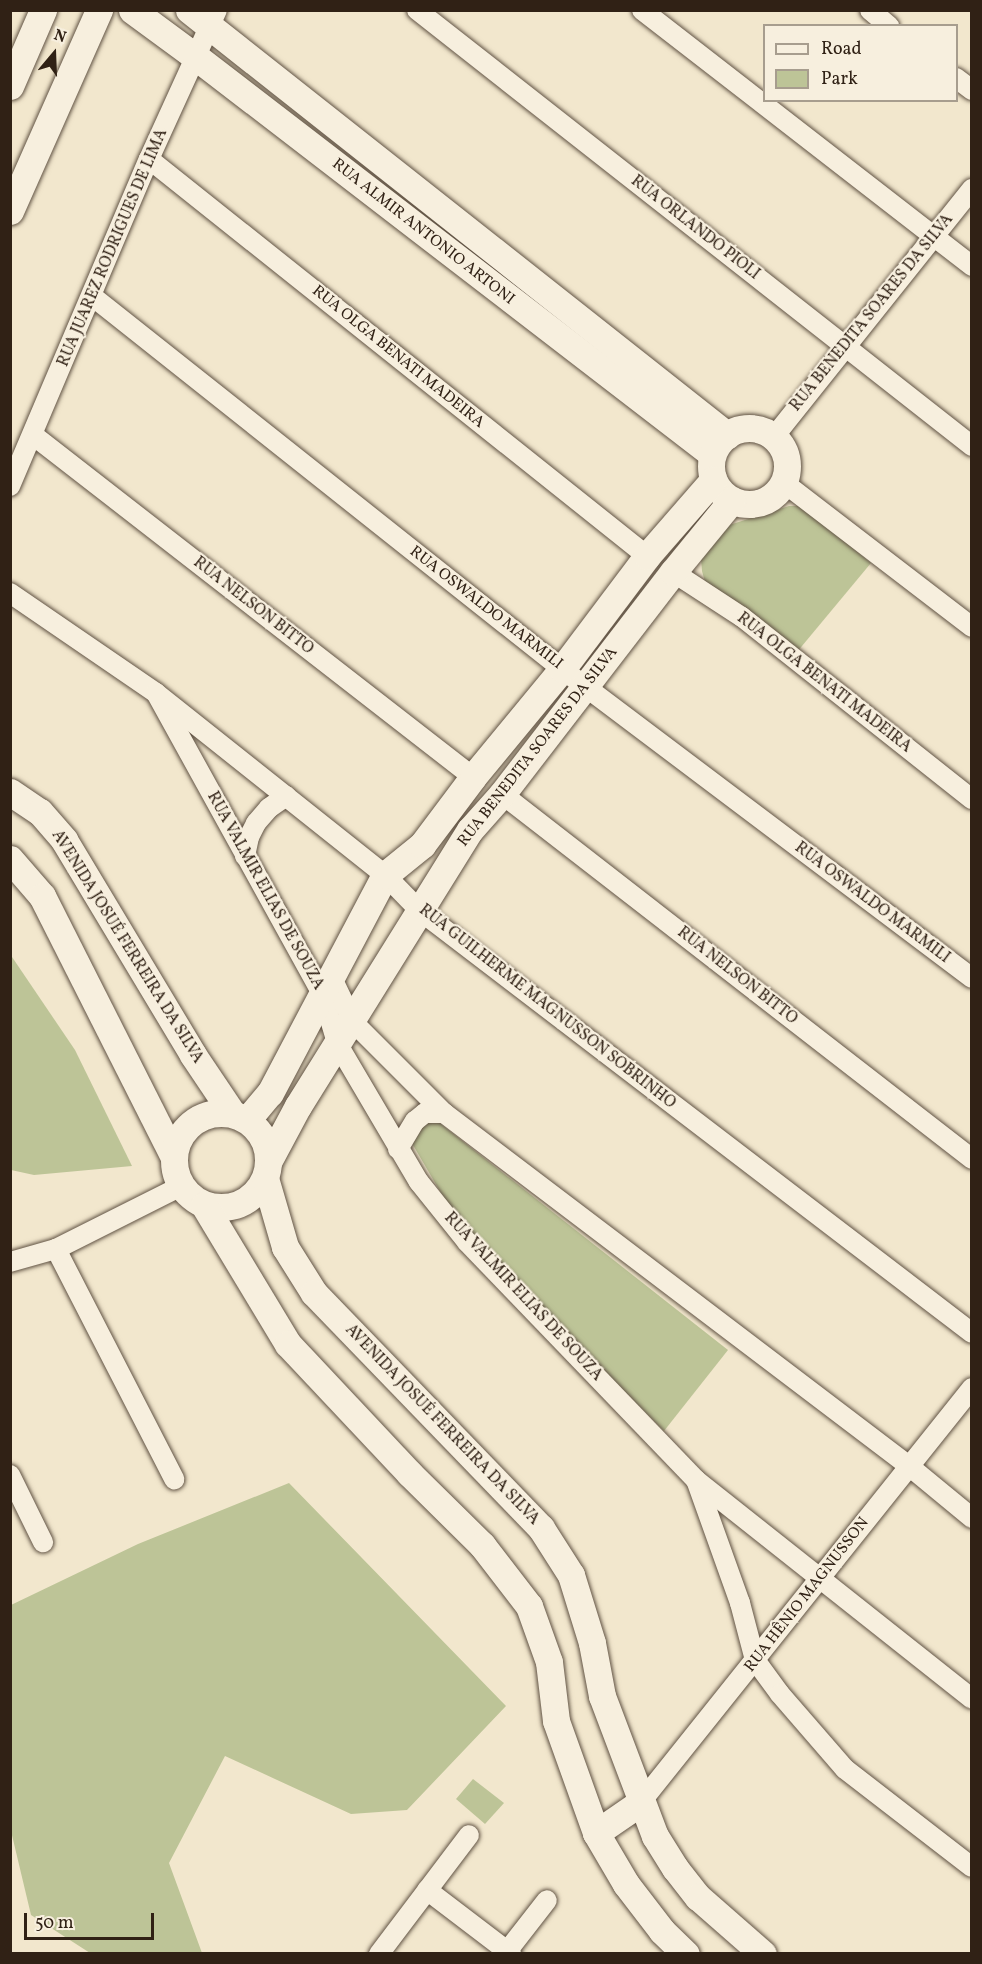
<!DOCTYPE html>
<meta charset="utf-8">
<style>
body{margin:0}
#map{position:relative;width:982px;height:1964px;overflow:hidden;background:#f2e7cd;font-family:Vollkorn,serif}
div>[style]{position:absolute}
.green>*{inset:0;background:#bdc497}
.roads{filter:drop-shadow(0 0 2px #605243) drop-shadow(0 0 2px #605243)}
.street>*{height:20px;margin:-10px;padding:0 10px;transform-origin:10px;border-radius:10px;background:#f7efde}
.secondary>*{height:27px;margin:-13.5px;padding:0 13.5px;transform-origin:13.5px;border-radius:13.5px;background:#f7efde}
.secondary>.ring{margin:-13.5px;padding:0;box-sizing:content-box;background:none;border:27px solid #f7efde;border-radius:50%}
span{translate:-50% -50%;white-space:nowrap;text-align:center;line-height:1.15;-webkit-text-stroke:4.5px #f7efde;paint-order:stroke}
.street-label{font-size:16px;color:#302115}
.frame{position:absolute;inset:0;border:12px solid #302115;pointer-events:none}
.legend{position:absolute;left:763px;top:24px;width:195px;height:78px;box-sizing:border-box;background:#f7efde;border:2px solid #a79d8e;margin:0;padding:8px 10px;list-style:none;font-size:18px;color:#302115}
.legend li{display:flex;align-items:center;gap:12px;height:30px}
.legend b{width:30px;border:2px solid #a79d8e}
.north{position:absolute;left:24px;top:24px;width:60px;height:60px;-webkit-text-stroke:4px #f7efde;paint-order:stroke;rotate:19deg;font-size:16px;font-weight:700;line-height:24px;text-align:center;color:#302115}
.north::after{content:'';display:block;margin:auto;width:21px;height:27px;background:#302115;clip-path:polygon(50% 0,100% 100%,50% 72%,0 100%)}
.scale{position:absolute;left:24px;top:1913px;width:130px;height:27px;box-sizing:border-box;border:3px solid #302115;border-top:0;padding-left:8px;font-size:18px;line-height:21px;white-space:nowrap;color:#302115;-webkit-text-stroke:4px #f7efde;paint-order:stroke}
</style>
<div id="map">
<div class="green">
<i style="clip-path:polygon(789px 506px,799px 506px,808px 511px,871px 563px,797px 652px,705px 582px,702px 571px,701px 559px,708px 546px,726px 526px)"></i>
<i style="clip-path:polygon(10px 954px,75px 1050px,132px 1166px,34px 1175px,11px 1170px)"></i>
<i style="clip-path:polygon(437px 1121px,728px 1350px,664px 1431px,462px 1229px,413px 1145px,412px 1138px,424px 1122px)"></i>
<i style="clip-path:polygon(289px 1483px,506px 1706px,407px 1810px,351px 1814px,225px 1756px,169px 1863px,202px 1953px,90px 1953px,31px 1915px,11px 1831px,11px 1605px,138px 1544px)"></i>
<i style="clip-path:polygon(473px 1779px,504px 1803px,485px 1824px,456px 1799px)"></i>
</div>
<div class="roads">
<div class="street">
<i style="left:417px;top:10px;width:706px;rotate:38.15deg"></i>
<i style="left:642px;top:10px;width:418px;rotate:37.8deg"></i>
<i style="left:870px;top:10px;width:25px;rotate:40deg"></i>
<i style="left:956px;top:78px;width:20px;rotate:37deg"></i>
<i style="left:149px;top:159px;width:637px;rotate:38.56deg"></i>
<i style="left:92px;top:296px;width:600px;rotate:38.44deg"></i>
<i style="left:562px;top:669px;width:513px;rotate:37deg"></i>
<i style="left:33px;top:435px;width:557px;rotate:37.86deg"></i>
<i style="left:773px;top:438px;width:319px;rotate:-51.4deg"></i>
<i style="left:783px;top:482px;width:238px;rotate:37.5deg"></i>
<i style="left:10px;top:486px;width:355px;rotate:-67deg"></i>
<i style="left:149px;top:159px;width:164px;rotate:-65.5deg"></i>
<i style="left:673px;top:572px;width:82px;rotate:33.1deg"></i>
<i style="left:742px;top:617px;width:293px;rotate:38.4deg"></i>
<i style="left:10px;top:593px;width:177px;rotate:34.4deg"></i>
<i style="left:156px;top:693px;width:293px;rotate:38.5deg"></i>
<i style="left:385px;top:875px;width:49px;rotate:45.8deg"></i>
<i style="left:419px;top:910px;width:696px;rotate:37.41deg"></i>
<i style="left:156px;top:693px;width:346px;rotate:61.1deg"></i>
<i style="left:323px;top:996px;width:49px;rotate:73.4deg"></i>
<i style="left:337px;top:1043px;width:161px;rotate:59.5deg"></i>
<i style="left:419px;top:1182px;width:77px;rotate:51.3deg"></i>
<i style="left:467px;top:1242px;width:330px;rotate:46.1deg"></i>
<i style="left:696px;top:1480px;width:352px;rotate:38.4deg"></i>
<i style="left:502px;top:794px;width:595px;rotate:37.83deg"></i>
<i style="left:245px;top:856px;width:19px;rotate:-78deg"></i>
<i style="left:249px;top:837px;width:16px;rotate:-63deg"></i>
<i style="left:256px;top:823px;width:20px;rotate:-49deg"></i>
<i style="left:269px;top:808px;width:21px;rotate:-35deg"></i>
<i style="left:332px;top:978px;width:49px;rotate:64.5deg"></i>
<i style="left:353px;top:1022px;width:129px;rotate:45deg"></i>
<i style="left:444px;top:1113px;width:584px;rotate:37.2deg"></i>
<i style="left:909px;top:1466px;width:82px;rotate:39.5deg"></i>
<i style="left:398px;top:1149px;width:33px;rotate:-59deg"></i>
<i style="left:415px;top:1121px;width:13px;rotate:-39deg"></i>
<i style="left:425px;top:1113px;width:19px"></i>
<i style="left:56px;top:1249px;width:259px;rotate:62.8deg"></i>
<i style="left:10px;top:1262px;width:48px;rotate:-15.8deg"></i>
<i style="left:56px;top:1249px;width:140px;rotate:-26.7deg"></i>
<i style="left:10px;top:1475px;width:75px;rotate:63.8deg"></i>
<i style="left:696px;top:1480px;width:131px;rotate:70.3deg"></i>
<i style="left:740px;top:1603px;width:59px;rotate:75.3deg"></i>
<i style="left:755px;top:1660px;width:42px;rotate:53.7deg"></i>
<i style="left:780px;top:1694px;width:99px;rotate:49.1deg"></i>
<i style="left:845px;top:1769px;width:160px;rotate:37.7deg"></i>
<i style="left:641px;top:1802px;width:530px;rotate:-51.36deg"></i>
<i style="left:427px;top:1890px;width:106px;rotate:37.3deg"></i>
<i style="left:379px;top:1954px;width:149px;rotate:-52.9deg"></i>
<i style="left:505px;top:1954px;width:68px;rotate:-52.1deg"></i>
</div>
<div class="secondary">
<i style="left:132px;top:10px;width:79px;rotate:36.3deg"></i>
<i style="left:196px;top:57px;width:651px;rotate:37.57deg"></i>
<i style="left:189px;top:10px;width:686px;rotate:38.31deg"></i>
<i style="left:10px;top:86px;width:83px;rotate:-66.5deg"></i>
<i style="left:10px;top:211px;width:220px;rotate:-66.1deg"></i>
<i class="ring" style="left:711px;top:428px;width:49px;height:49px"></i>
<i style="left:10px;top:792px;width:36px;rotate:34deg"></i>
<i style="left:40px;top:812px;width:37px;rotate:49deg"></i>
<i style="left:64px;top:840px;width:251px;rotate:59deg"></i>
<i style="left:193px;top:1055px;width:70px;rotate:56.1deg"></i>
<i style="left:10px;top:859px;width:49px;rotate:49.1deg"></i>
<i style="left:42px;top:896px;width:290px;rotate:63.2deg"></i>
<i class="ring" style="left:174px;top:1113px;width:67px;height:67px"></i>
<i style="left:247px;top:1120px;width:35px;rotate:-50deg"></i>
<i style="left:270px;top:1093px;width:246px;rotate:-62.2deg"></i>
<i style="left:385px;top:875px;width:48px;rotate:-39deg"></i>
<i style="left:422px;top:845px;width:85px;rotate:-53.1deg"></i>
<i style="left:473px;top:777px;width:140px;rotate:-50.5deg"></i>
<i style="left:562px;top:669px;width:141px;rotate:-53deg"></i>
<i style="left:647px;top:556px;width:101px;rotate:-49deg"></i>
<i style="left:269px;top:1160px;width:61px;rotate:-61.8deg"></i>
<i style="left:298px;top:1106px;width:325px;rotate:-58.1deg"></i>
<i style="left:470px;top:830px;width:48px;rotate:-48.4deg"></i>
<i style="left:502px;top:794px;width:280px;rotate:-52.4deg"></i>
<i style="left:673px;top:572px;width:93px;rotate:-50.7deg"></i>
<i style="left:265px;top:1178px;width:72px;rotate:73.8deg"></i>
<i style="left:285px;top:1247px;width:54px;rotate:57.8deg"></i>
<i style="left:314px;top:1293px;width:327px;rotate:46deg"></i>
<i style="left:541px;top:1528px;width:56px;rotate:57.4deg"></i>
<i style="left:571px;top:1575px;width:71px;rotate:72.8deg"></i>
<i style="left:592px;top:1643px;width:54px;rotate:79.3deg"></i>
<i style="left:602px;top:1696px;width:150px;rotate:69.3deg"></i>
<i style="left:655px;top:1836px;width:38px;rotate:58deg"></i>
<i style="left:675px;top:1868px;width:37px;rotate:52deg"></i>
<i style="left:698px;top:1897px;width:86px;rotate:41.2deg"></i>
<i style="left:204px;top:1205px;width:162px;rotate:58.9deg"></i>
<i style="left:288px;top:1344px;width:177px;rotate:46.8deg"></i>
<i style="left:409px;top:1473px;width:103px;rotate:44.6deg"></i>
<i style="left:482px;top:1545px;width:77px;rotate:52.4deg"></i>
<i style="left:529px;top:1606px;width:59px;rotate:70.3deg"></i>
<i style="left:549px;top:1662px;width:59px;rotate:83.2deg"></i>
<i style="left:556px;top:1721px;width:119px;rotate:70.3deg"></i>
<i style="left:596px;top:1833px;width:59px;rotate:59.5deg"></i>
<i style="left:626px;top:1884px;width:59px;rotate:52.5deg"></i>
<i style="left:662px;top:1931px;width:33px;rotate:44deg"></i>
<i style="left:596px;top:1833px;width:55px;rotate:-34.6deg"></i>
</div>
</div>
<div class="street-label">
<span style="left:695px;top:228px;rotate:38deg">RUA ORLANDO PIOLI</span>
<span style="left:423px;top:232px;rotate:38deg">RUA ALMIR ANTONIO ARTONI</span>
<span style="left:113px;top:248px;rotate:-67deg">RUA JUAREZ RODRIGUES DE LIMA</span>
<span style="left:872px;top:313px;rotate:-51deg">RUA BENEDITA SOARES DA SILVA</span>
<span style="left:398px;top:357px;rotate:39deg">RUA OLGA BENATI MADEIRA</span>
<span style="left:253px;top:606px;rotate:38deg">RUA NELSON BITTO</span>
<span style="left:486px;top:608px;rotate:38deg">RUA OSWALDO MARMILI</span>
<span style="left:824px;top:683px;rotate:38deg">RUA OLGA BENATI MADEIRA</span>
<span style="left:538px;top:747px;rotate:-52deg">RUA BENEDITA SOARES DA SILVA</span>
<span style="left:265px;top:891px;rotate:61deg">RUA VALMIR ELIAS DE SOUZA</span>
<span style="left:872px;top:903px;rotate:37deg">RUA OSWALDO MARMILI</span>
<span style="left:127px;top:947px;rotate:58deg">AVENIDA JOSUÉ FERREIRA DA SILVA</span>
<span style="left:737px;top:976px;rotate:38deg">RUA NELSON BITTO</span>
<span style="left:547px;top:1007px;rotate:38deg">RUA GUILHERME MAGNUSSON SOBRINHO</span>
<span style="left:523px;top:1297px;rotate:47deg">RUA VALMIR ELIAS DE SOUZA</span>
<span style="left:442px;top:1425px;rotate:46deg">AVENIDA JOSUÉ FERREIRA DA SILVA</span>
<span style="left:807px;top:1595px;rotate:-52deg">RUA HÊNIO MAGNUSSON</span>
</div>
<div class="frame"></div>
<ul class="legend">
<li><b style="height:8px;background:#f7efde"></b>Road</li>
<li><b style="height:16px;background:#bdc497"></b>Park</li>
</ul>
<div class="north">N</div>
<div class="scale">50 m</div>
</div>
